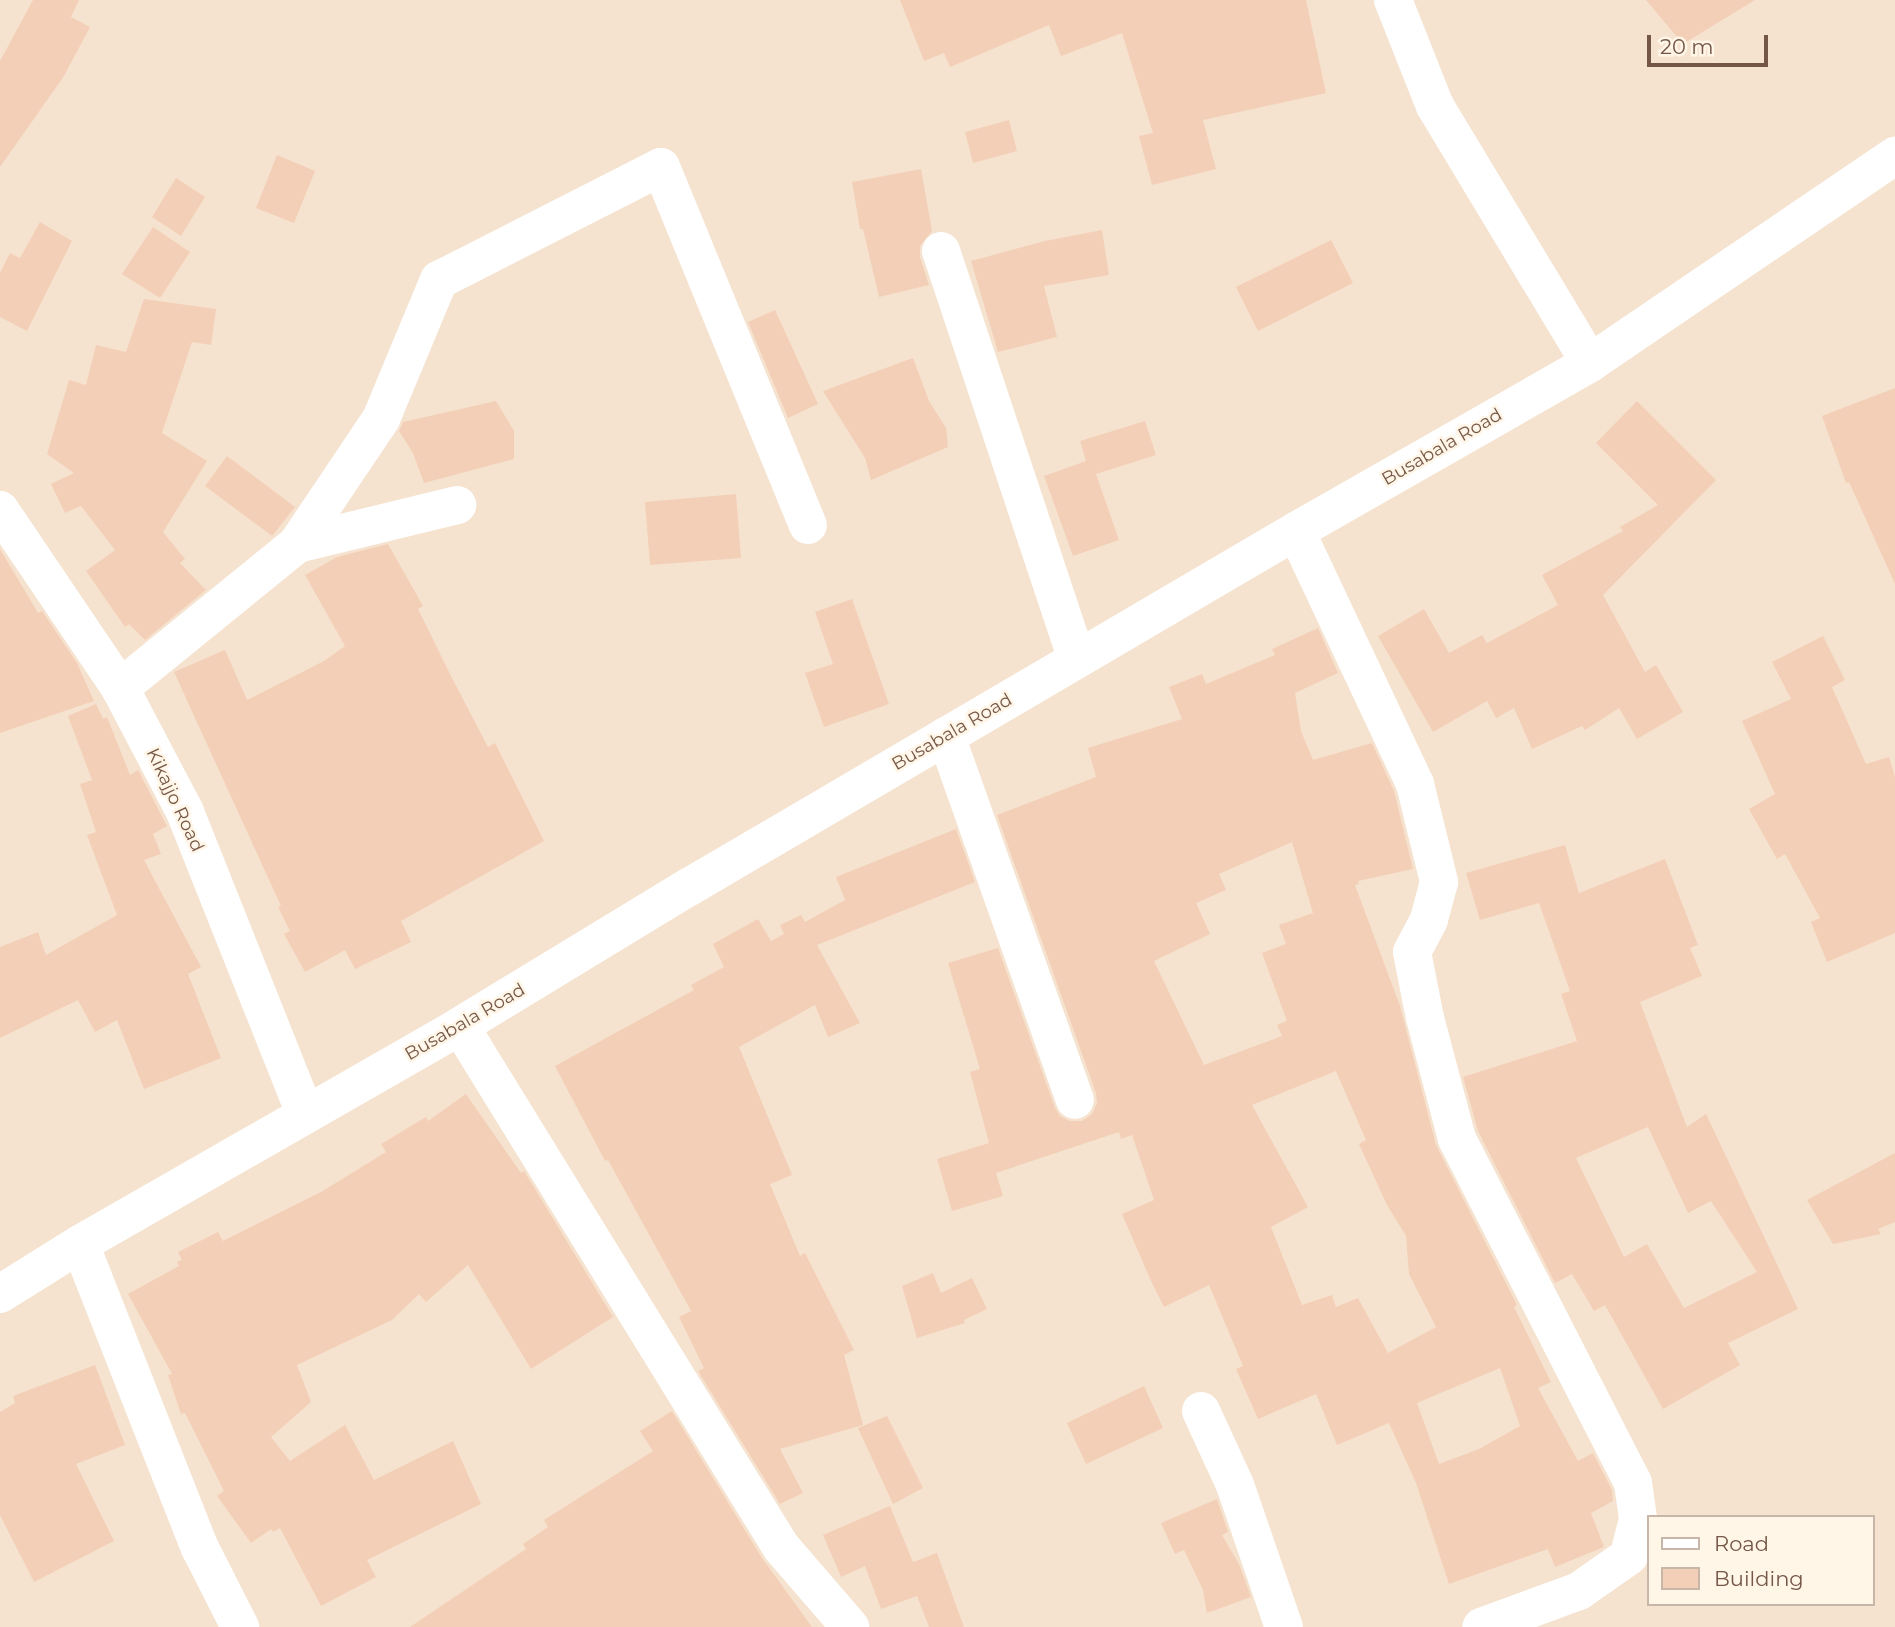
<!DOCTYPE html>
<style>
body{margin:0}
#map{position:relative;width:1895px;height:1627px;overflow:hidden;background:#fdf2e1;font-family:Montserrat,sans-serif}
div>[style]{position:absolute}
.residential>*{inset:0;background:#f5e3cf}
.building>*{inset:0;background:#f4cfb7}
.minor>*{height:38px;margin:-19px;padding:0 19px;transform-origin:19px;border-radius:19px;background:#fff}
span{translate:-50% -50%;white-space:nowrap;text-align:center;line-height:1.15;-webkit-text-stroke:5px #fff6e8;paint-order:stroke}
.street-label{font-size:18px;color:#755747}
.legend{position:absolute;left:1647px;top:1515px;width:228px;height:91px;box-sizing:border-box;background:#fff6e8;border:2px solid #c8b6a8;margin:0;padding:9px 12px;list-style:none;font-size:21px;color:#755747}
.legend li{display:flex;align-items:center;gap:14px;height:35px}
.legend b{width:35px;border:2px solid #c8b6a8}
.scale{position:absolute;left:1647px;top:35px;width:121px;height:32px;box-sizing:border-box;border:4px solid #755747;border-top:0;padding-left:9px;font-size:21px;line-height:24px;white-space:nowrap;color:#755747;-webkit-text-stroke:5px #fff6e8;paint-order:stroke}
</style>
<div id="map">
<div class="residential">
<i style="clip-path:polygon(evenodd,0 0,1895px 0,1895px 1627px,0 1627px,0 0,1648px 1517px,1872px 1517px,1872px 1604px,1648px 1604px,1648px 1517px)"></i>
</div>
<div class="building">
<i style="clip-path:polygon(33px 0,79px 0,71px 17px,90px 27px,64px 76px,0 167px,0 61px)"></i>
<i style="clip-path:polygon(900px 0,1306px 0,1326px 93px,1203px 120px,1216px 169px,1152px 185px,1139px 136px,1153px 133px,1122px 33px,1061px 56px,1049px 25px,950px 67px,944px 53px,924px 61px)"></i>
<i style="clip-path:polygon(1646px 0,1755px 0,1683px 44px)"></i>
<i style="clip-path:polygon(1009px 120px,1017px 151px,973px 163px,965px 132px)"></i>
<i style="clip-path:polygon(277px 155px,315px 171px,294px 223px,256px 208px)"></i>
<i style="clip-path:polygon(921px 169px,932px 231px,920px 246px,920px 257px,929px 285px,879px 297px,863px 229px,860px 229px,852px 182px)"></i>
<i style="clip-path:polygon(176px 178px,205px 197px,181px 236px,152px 217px)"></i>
<i style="clip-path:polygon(40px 222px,72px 241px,27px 331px,0 317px,0 273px,10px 253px,20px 258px)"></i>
<i style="clip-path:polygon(153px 227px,190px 252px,160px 298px,122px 274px)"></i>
<i style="clip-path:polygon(1102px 230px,1109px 275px,1044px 286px,1057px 337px,998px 352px,971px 261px,1045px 241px)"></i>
<i style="clip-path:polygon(1331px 240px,1353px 283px,1258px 331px,1236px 287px)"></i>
<i style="clip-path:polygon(144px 299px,216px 309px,211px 345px,192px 342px,162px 433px,207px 461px,163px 532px,185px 559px,180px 563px,206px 590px,145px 640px,129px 624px,125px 627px,86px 571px,115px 550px,81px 506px,65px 513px,51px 484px,74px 473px,47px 454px,69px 380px,86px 385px,96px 345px,126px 352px)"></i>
<i style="clip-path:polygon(775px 310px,818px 404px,788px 418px,748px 322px)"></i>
<i style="clip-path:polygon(913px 358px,929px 401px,946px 428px,948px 447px,871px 480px,865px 458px,823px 391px)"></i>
<i style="clip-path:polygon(1895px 388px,1895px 584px,1849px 482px,1846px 483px,1822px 416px)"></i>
<i style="clip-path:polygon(496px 401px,514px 431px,514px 459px,424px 483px,413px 453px,399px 431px,403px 422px)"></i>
<i style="clip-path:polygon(1637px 401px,1716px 480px,1603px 595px,1645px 672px,1656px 665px,1683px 712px,1637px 739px,1619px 708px,1585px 730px,1582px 726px,1532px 749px,1514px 708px,1496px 718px,1487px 701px,1433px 732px,1378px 636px,1424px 609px,1449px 653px,1482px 635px,1487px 643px,1558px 605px,1542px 575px,1623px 531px,1620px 527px,1658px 505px,1596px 443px)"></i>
<i style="clip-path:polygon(1145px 421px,1156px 455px,1096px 474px,1119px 540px,1073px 556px,1044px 476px,1086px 461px,1080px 441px)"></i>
<i style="clip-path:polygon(227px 456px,295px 507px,272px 536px,205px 486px)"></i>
<i style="clip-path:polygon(736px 494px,741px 558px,650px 565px,645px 502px)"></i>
<i style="clip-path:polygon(388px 544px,423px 606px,418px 609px,452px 678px,488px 747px,495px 743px,544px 841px,401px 921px,411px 942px,355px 969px,345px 950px,305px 972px,284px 934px,290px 931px,278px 907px,281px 906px,174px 672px,225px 650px,247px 700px,324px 661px,345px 646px,305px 575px,337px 557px)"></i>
<i style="clip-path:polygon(0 549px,38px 613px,42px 611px,77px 663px,94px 701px,0 733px)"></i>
<i style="clip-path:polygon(852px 599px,889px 704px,824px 727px,805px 673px,833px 664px,815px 612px)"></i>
<i style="clip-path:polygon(evenodd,1318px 628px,1338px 673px,1295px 693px,1301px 731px,1313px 760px,1372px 743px,1394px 791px,1413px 869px,1358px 881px,1359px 884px,1355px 885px,1400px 1006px,1436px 1145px,1517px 1305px,1514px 1307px,1551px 1382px,1538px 1388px,1578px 1461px,1593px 1453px,1612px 1490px,1613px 1501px,1591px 1513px,1604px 1547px,1555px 1567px,1548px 1549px,1449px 1584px,1416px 1483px,1389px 1423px,1337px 1445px,1316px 1394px,1258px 1419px,1236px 1369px,1243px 1366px,1209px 1285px,1164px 1307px,1151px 1281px,1122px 1214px,1154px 1200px,1132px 1135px,1121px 1139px,1119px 1132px,996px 1173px,1003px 1196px,952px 1211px,937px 1159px,989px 1143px,970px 1072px,980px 1069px,948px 963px,998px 948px,1055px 1108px,1060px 1116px,1070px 1121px,1082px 1121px,1092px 1114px,1097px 1103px,1096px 1093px,997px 815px,1096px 777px,1088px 748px,1182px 719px,1169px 687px,1202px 674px,1206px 684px,1275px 655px,1272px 649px,1318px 628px,1292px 842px,1313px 913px,1279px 925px,1286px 944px,1262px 953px,1287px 1021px,1277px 1025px,1282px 1036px,1204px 1065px,1154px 961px,1210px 934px,1196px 903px,1226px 890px,1219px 874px,1292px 842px,1318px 628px,1336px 1071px,1366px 1140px,1359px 1144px,1387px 1205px,1406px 1236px,1409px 1274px,1436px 1327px,1388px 1353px,1358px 1298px,1336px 1307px,1332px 1295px,1302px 1305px,1271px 1227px,1308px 1207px,1252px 1105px,1336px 1071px,1318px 628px,1500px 1368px,1520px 1426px,1479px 1449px,1439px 1464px,1417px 1403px,1500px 1368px)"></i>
<i style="clip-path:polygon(1823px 636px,1845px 680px,1832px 687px,1866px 764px,1889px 757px,1895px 777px,1895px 933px,1827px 962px,1811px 922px,1820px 918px,1785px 854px,1777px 859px,1749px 809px,1775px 794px,1742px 721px,1791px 699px,1772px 662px)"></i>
<i style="clip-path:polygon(96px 704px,103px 719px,107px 717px,130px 775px,138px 770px,167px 826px,153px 834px,161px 854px,144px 860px,201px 967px,188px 974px,221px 1058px,144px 1089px,117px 1020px,95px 1032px,78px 1000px,0 1038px,0 947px,38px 932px,46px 955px,117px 915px,87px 835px,96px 832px,80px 784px,92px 780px,68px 716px)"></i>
<i style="clip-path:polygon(956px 829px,975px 882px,817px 945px,860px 1023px,828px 1037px,815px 1005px,739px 1047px,792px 1175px,770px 1184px,800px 1256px,805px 1253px,854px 1350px,844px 1355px,863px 1425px,780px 1449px,803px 1493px,780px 1504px,698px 1371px,704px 1368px,679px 1317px,691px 1311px,608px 1160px,605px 1161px,555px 1066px,694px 990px,691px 985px,724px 967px,713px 944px,758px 919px,771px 941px,784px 934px,780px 925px,801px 915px,805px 922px,845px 900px,836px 877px)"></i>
<i style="clip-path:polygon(evenodd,1565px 845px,1579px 893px,1665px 859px,1698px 945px,1690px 948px,1702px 976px,1640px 1002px,1687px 1127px,1706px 1114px,1798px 1309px,1728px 1343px,1740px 1365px,1663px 1409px,1605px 1305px,1594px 1311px,1572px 1274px,1555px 1283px,1478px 1131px,1463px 1077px,1577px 1041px,1561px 994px,1570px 991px,1539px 903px,1480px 920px,1466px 873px,1565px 845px,1648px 1127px,1688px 1213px,1711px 1201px,1757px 1272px,1684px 1308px,1647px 1244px,1624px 1257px,1576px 1158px,1648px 1127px)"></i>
<i style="clip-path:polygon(466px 1094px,521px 1173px,524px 1171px,613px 1317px,531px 1369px,468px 1265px,426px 1302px,419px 1294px,392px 1320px,297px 1365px,311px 1402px,271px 1437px,290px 1461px,345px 1425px,374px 1480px,453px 1441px,481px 1504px,367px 1560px,376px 1577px,321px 1606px,280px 1528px,273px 1532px,271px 1529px,251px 1543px,217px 1496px,224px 1491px,185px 1413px,181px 1414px,168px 1375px,172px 1374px,128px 1294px,179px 1266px,177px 1262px,182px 1260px,178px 1252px,218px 1232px,223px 1241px,321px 1192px,386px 1152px,381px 1144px,426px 1117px,428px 1121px)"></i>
<i style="clip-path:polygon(1895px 1153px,1895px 1222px,1878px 1229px,1881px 1234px,1833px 1244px,1807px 1200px)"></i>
<i style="clip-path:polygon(933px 1273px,941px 1293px,972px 1278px,987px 1309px,964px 1320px,965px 1323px,917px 1338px,902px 1286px)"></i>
<i style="clip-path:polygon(95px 1365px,125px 1445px,76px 1464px,114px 1541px,34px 1582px,0 1515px,0 1412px,15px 1403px,13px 1396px)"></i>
<i style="clip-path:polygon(1144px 1386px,1163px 1428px,1086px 1464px,1067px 1423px)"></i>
<i style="clip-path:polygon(672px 1411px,762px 1558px,812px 1627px,410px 1627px,526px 1549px,523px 1544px,548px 1527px,544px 1520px,653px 1451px,640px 1431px)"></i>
<i style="clip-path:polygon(887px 1416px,923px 1488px,893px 1504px,858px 1428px)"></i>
<i style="clip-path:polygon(1217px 1499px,1228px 1532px,1222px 1535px,1239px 1564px,1251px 1597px,1207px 1613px,1203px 1590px,1184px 1550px,1175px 1554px,1161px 1523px)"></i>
<i style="clip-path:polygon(890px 1506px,913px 1562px,937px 1553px,964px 1627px,929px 1627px,917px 1596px,881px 1609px,865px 1566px,841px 1577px,823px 1535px)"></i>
</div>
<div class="minor">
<i style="left:1393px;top:0;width:114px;rotate:68.4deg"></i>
<i style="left:1435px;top:106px;width:300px;rotate:58.9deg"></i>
<i style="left:941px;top:251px;width:430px;rotate:71.6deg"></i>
<i style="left:0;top:510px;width:215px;rotate:56deg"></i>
<i style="left:120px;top:688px;width:140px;rotate:62.3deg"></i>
<i style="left:185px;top:812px;width:324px;rotate:68.3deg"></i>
<i style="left:1296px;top:531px;width:280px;rotate:64.8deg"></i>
<i style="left:1415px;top:784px;width:101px;rotate:76.2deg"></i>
<i style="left:1439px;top:882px;width:39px;rotate:105deg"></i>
<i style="left:1429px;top:920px;width:36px;rotate:118deg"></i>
<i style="left:1412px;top:952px;width:67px;rotate:78.9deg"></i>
<i style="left:1425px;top:1018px;width:125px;rotate:75.2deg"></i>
<i style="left:1457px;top:1139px;width:386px;rotate:62.9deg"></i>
<i style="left:1633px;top:1483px;width:36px;rotate:82deg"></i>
<i style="left:1638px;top:1519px;width:38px;rotate:104deg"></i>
<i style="left:1629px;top:1556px;width:61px;rotate:145deg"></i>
<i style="left:1579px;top:1591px;width:104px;rotate:159.8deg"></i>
<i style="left:297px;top:544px;width:165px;rotate:-13.7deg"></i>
<i style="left:120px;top:688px;width:228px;rotate:-39.1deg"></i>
<i style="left:297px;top:544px;width:151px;rotate:-56.1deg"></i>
<i style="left:381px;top:419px;width:151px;rotate:-67.4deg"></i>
<i style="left:439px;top:280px;width:249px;rotate:-27deg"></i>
<i style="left:661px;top:167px;width:387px;rotate:67.7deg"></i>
<i style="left:946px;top:736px;width:386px;rotate:70.5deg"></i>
<i style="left:460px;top:1026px;width:612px;rotate:58.36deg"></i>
<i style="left:781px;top:1547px;width:106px;rotate:49.2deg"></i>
<i style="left:80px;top:1244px;width:327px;rotate:68.5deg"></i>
<i style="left:200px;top:1548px;width:89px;rotate:63.1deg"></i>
<i style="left:0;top:1294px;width:94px;rotate:-32deg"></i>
<i style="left:80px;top:1244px;width:438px;rotate:-29.8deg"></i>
<i style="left:460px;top:1026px;width:268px;rotate:-31.3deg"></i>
<i style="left:689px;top:887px;width:704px;rotate:-30.39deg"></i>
<i style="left:1296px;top:531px;width:339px;rotate:-29.7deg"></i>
<i style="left:1590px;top:363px;width:369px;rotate:-34.2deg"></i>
<i style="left:1201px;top:1411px;width:81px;rotate:65.3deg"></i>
<i style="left:1235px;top:1485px;width:150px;rotate:71deg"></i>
</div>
<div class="street-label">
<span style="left:1442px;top:447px;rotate:-30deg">Busabala Road</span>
<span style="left:952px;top:732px;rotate:-30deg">Busabala Road</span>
<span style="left:175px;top:800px;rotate:65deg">Kikajjo Road</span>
<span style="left:465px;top:1022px;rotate:-30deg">Busabala Road</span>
</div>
<ul class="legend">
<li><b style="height:9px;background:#fff"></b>Road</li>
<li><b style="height:19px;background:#f4cfb7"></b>Building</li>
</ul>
<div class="scale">20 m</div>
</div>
